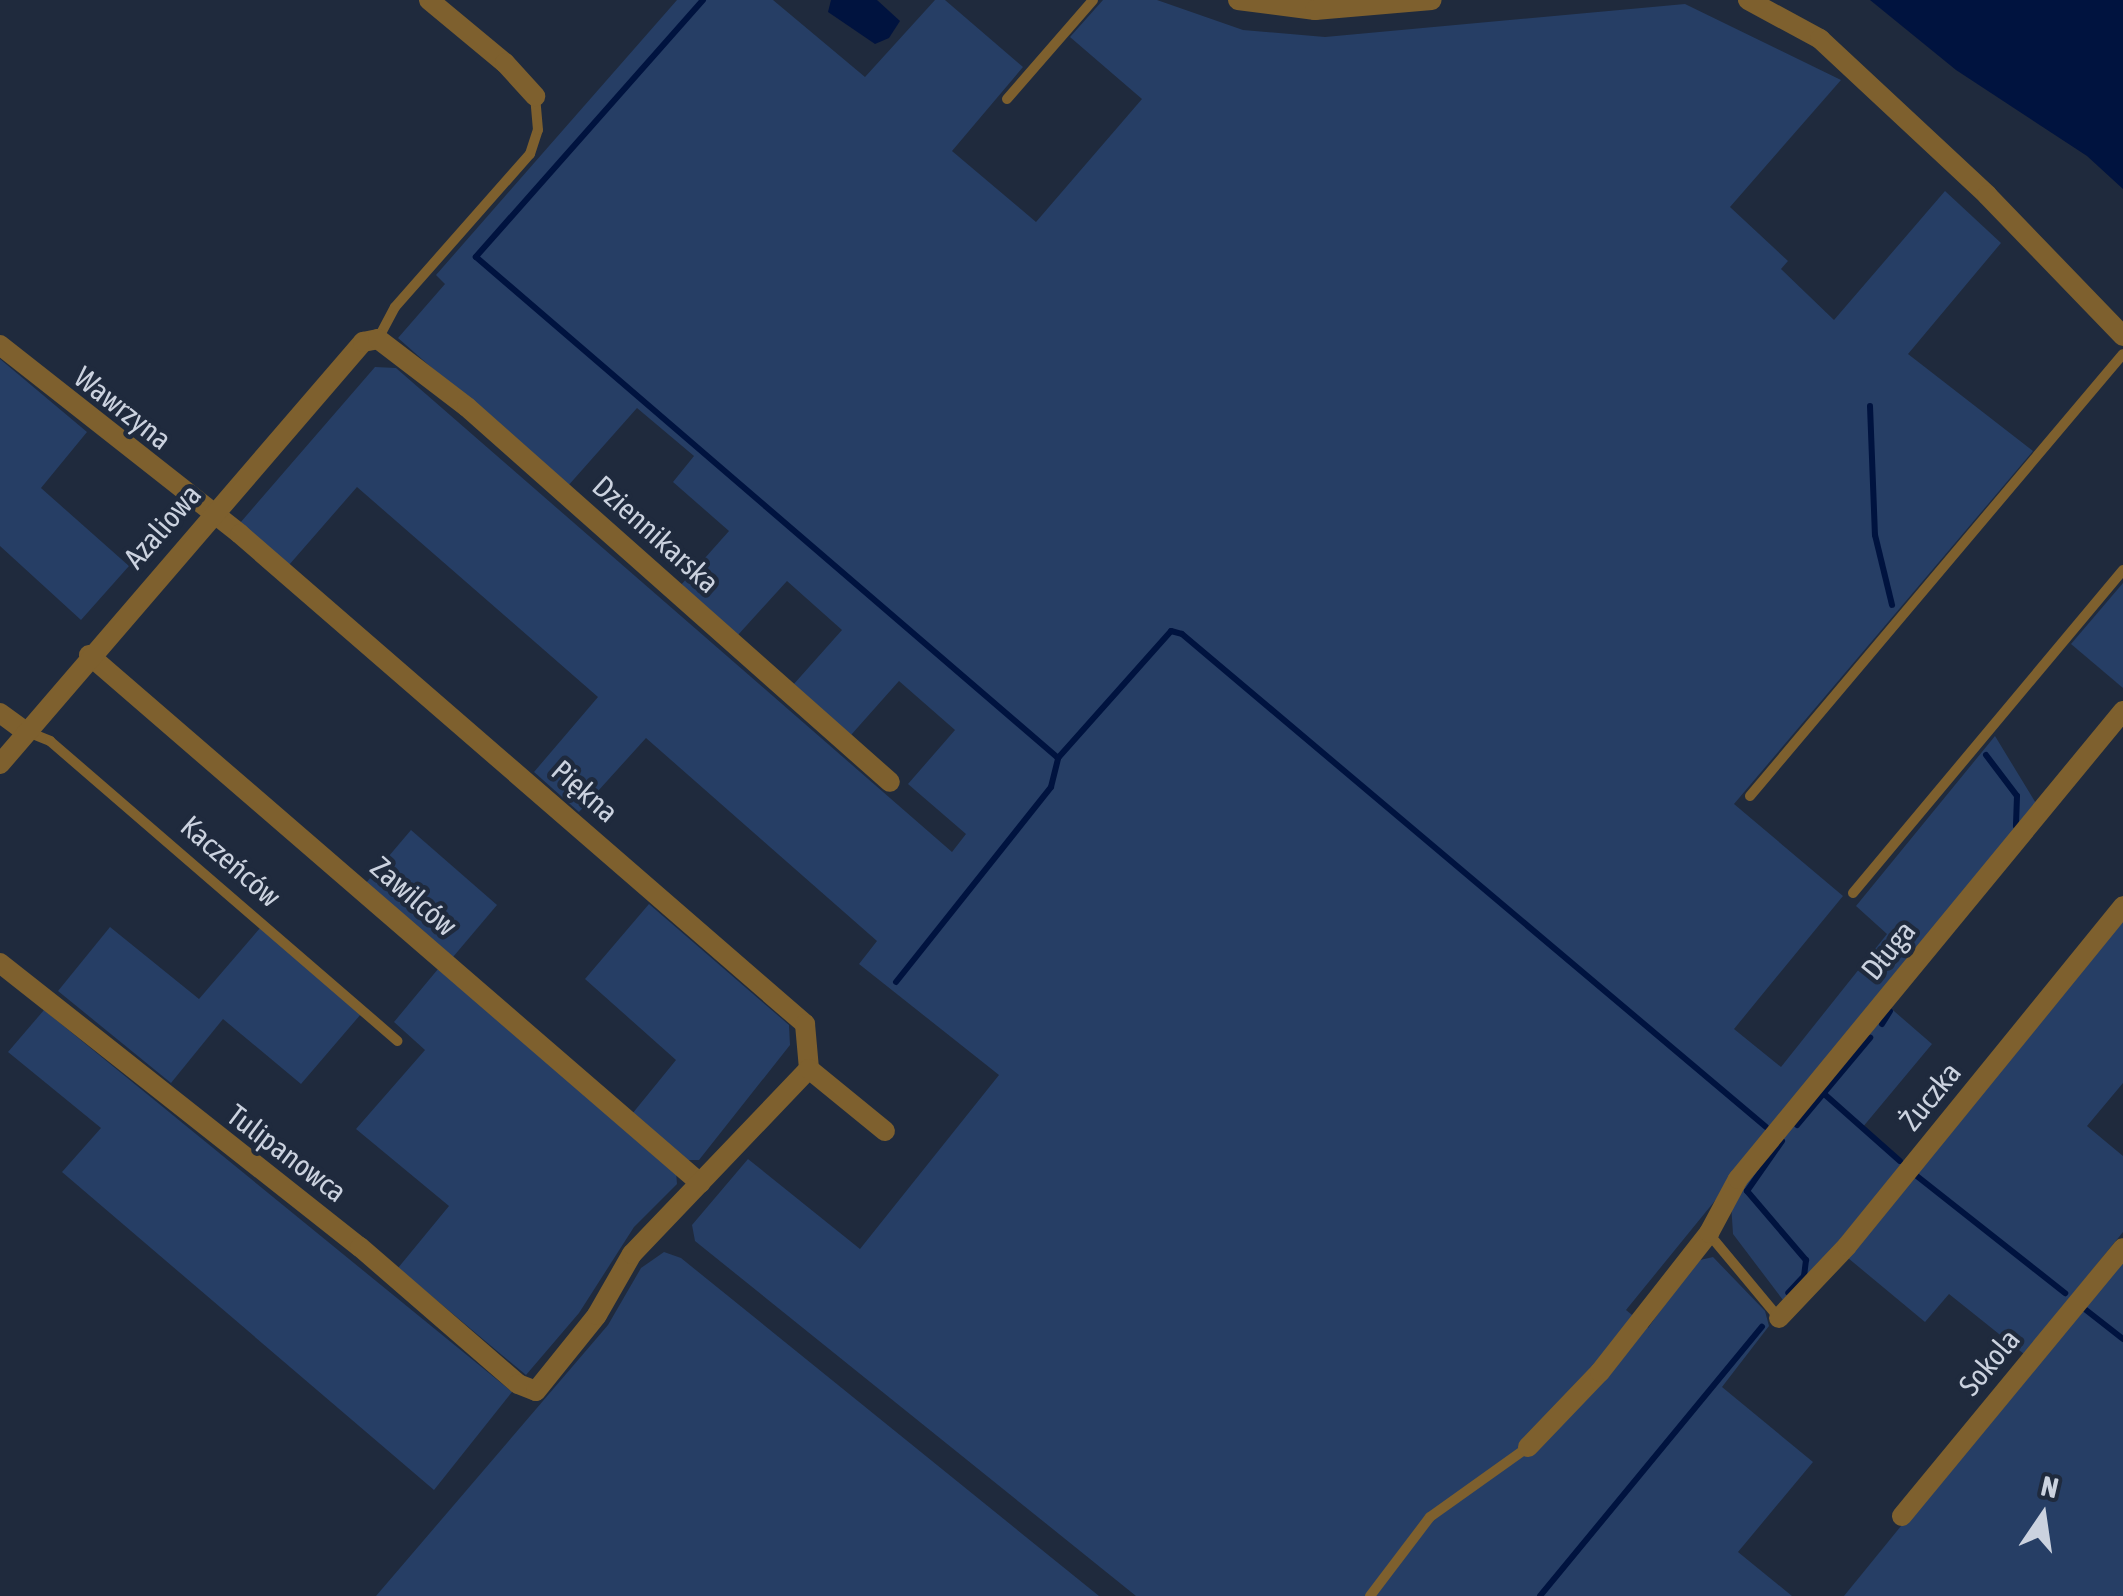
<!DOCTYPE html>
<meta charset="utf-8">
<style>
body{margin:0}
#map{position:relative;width:2123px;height:1596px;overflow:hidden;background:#1f2a3d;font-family:"Asap Condensed",sans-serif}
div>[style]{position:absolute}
.green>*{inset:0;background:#263e65}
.water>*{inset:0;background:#00133f}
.stream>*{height:6px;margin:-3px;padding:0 3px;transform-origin:3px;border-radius:3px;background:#00133f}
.service>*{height:10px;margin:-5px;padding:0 5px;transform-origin:5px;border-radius:5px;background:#7e602e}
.minor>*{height:20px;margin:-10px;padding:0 10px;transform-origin:10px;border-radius:10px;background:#7e602e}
.tertiary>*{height:20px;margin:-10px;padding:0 10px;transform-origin:10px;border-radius:10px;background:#7e602e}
span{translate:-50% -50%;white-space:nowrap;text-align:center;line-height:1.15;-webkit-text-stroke:9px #1f2a3d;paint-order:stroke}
.street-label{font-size:30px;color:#cbd2df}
.north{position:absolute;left:1993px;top:1466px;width:100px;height:100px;-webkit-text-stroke:8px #1f2a3d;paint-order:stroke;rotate:13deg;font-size:28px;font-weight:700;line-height:40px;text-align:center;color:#cbd2df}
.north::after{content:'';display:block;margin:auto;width:35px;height:45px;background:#cbd2df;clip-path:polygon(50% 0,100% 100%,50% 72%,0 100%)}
</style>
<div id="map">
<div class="green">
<i style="clip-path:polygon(677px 0,773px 0,865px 77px,935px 0,945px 0,1023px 67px,952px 151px,1036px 222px,1142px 99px,1070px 37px,1103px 0,1157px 0,1243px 30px,1325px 37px,1685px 4px,1841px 80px,1730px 207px,1788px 261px,1781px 269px,1834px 320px,1945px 191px,2001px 243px,1908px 354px,2033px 451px,1734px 804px,1843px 896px,1734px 1029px,1781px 1067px,1887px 934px,1856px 906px,1995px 736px,2037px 805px,1626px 1310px,1648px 1328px,1696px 1261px,1713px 1257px,1765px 1311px,1769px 1326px,1722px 1387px,1813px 1462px,1738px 1552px,1792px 1596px,1136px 1596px,695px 1241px,692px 1225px,748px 1159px,860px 1249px,999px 1075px,859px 964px,877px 941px,646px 738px,579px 812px,534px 772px,598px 697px,357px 487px,289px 565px,240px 523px,375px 367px,396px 368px,952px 852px,966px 834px,908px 784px,955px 730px,899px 681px,851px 735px,793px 685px,842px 630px,787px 581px,737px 636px,680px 586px,729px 531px,673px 482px,694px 456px,637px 408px,567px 487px,398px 338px,445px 284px,436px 275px)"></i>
<i style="clip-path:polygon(0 359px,87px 432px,41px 488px,129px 566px,81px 620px,0 546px)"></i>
<i style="clip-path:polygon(2123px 583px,2123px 688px,2071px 644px)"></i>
<i style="clip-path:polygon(411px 830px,497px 905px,453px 957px,366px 883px)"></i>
<i style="clip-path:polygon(649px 904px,789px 1025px,790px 1045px,699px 1160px,686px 1160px,632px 1114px,676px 1060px,585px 979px)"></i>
<i style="clip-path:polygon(2123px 919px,2123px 1083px,2087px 1126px,2123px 1156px,2123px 1232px,2024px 1354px,1949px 1294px,1925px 1322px,1848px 1258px)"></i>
<i style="clip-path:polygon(110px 927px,199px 999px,260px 928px,361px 1014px,301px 1084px,223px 1019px,171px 1083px,58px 991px)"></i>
<i style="clip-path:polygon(438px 969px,676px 1172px,677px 1184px,634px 1227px,579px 1313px,526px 1375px,398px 1268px,449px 1206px,356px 1129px,425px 1050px,394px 1022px)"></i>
<i style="clip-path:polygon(1887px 1005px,1932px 1044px,1862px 1128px,1903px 1164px,1786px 1304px,1733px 1234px,1731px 1203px)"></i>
<i style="clip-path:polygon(44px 1010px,512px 1392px,434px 1490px,62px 1172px,101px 1128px,8px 1052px)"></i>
<i style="clip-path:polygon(664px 1252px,681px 1258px,1099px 1596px,376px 1596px,608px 1325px,641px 1268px)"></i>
<i style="clip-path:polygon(2123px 1255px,2123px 1596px,1844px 1596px,2077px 1310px)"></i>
</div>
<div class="water">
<i style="clip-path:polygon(831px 0,877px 0,900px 21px,889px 38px,875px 44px,828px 12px)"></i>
<i style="clip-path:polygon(1870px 0,2123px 0,2123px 189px,2087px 156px,1956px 70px)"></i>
</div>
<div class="stream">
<i style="left:703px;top:0;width:343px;rotate:131.5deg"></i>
<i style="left:476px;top:257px;width:768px;rotate:40.72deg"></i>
<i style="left:1870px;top:406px;width:129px;rotate:87.8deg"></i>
<i style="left:1875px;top:535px;width:72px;rotate:76.3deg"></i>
<i style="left:1986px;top:755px;width:51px;rotate:52.9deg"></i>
<i style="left:2017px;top:796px;width:30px;rotate:92deg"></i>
<i style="left:1058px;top:758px;width:170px;rotate:-48.3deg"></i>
<i style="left:1171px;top:631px;width:11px;rotate:15deg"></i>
<i style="left:1182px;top:634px;width:764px;rotate:40.17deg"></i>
<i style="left:896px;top:982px;width:249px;rotate:-51.5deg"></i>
<i style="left:1051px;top:787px;width:30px;rotate:-76deg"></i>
<i style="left:1882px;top:1024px;width:15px;rotate:-58deg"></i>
<i style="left:1822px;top:1092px;width:104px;rotate:41.5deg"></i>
<i style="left:1797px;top:1125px;width:114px;rotate:-50deg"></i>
<i style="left:1782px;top:1141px;width:61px;rotate:125deg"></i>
<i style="left:1747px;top:1191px;width:91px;rotate:49.5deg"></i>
<i style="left:1806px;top:1260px;width:16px;rotate:97deg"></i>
<i style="left:1804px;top:1276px;width:23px;rotate:133deg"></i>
<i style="left:1913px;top:1173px;width:194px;rotate:38.3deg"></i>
<i style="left:2086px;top:1310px;width:47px;rotate:38.1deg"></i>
<i style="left:1540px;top:1596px;width:349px;rotate:-50.5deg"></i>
</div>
<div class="service">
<i style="left:1007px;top:99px;width:131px;rotate:-49deg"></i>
<i style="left:378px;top:339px;width:36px;rotate:-62deg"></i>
<i style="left:395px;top:307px;width:204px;rotate:-48.6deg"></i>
<i style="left:530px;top:154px;width:25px;rotate:-72deg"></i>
<i style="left:538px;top:130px;width:34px;rotate:-95deg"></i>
<i style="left:28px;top:732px;width:24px;rotate:22deg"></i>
<i style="left:50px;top:741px;width:459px;rotate:40.8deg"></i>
<i style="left:1750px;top:796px;width:578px;rotate:-49.84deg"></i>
<i style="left:1853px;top:893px;width:421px;rotate:-50.1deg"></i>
<i style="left:1709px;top:1234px;width:109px;rotate:50.2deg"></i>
<i style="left:1370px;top:1596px;width:99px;rotate:-52.8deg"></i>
<i style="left:1430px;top:1517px;width:120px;rotate:-35.5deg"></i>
</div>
<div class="minor">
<i style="left:429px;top:0;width:99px;rotate:39.7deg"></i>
<i style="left:505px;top:63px;width:45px;rotate:47.7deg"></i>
<i style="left:0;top:345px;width:305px;rotate:38.2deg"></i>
<i style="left:240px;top:534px;width:748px;rotate:40.93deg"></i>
<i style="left:805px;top:1024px;width:45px;rotate:84.9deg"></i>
<i style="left:89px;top:655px;width:808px;rotate:40.83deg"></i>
<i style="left:0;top:713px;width:29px;rotate:36deg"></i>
<i style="left:0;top:764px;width:557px;rotate:-49.3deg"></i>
<i style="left:363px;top:342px;width:15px;rotate:-11deg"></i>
<i style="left:378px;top:339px;width:112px;rotate:37.4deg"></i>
<i style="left:467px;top:407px;width:565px;rotate:41.56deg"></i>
<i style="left:0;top:963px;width:459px;rotate:38.3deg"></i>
<i style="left:360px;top:1247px;width:209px;rotate:40.9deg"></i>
<i style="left:518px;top:1384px;width:19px;rotate:21deg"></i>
<i style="left:536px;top:1391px;width:97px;rotate:-51.2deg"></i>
<i style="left:597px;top:1315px;width:70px;rotate:-60.2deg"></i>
<i style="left:632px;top:1254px;width:256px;rotate:-46.3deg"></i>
<i style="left:809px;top:1069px;width:98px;rotate:39.2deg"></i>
<i style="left:1779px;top:1318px;width:99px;rotate:-46.6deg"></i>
<i style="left:1847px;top:1246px;width:438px;rotate:-50.9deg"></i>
<i style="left:1528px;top:1447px;width:104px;rotate:-46.2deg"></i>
<i style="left:1600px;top:1372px;width:177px;rotate:-51.9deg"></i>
<i style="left:1709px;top:1233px;width:61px;rotate:-61.8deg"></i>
<i style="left:1738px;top:1179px;width:606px;rotate:-50.56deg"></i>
<i style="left:1902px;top:1516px;width:347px;rotate:-50.5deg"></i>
</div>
<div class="tertiary">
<i style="left:1238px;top:0;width:78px;rotate:7.4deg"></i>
<i style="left:1315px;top:10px;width:117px;rotate:-4.9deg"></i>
<i style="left:1748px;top:0;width:82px;rotate:28.4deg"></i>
<i style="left:1820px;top:39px;width:229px;rotate:43deg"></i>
<i style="left:1987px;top:195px;width:196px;rotate:46deg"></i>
</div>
<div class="street-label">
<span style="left:123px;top:408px;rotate:38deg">Wawrzyna</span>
<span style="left:162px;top:526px;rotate:-49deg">Azaliowa</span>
<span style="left:656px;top:534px;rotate:42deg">Dziennikarska</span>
<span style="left:585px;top:791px;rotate:41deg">Piękna</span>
<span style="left:231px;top:861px;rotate:41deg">Kaczeńców</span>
<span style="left:414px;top:896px;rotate:41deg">Zawilców</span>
<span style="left:1888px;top:950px;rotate:-51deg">Długa</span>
<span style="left:1930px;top:1096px;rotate:-51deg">Żuczka</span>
<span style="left:287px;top:1153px;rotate:37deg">Tulipanowca</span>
<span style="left:1989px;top:1362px;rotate:-50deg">Sokola</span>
</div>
<div class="north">N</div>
</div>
